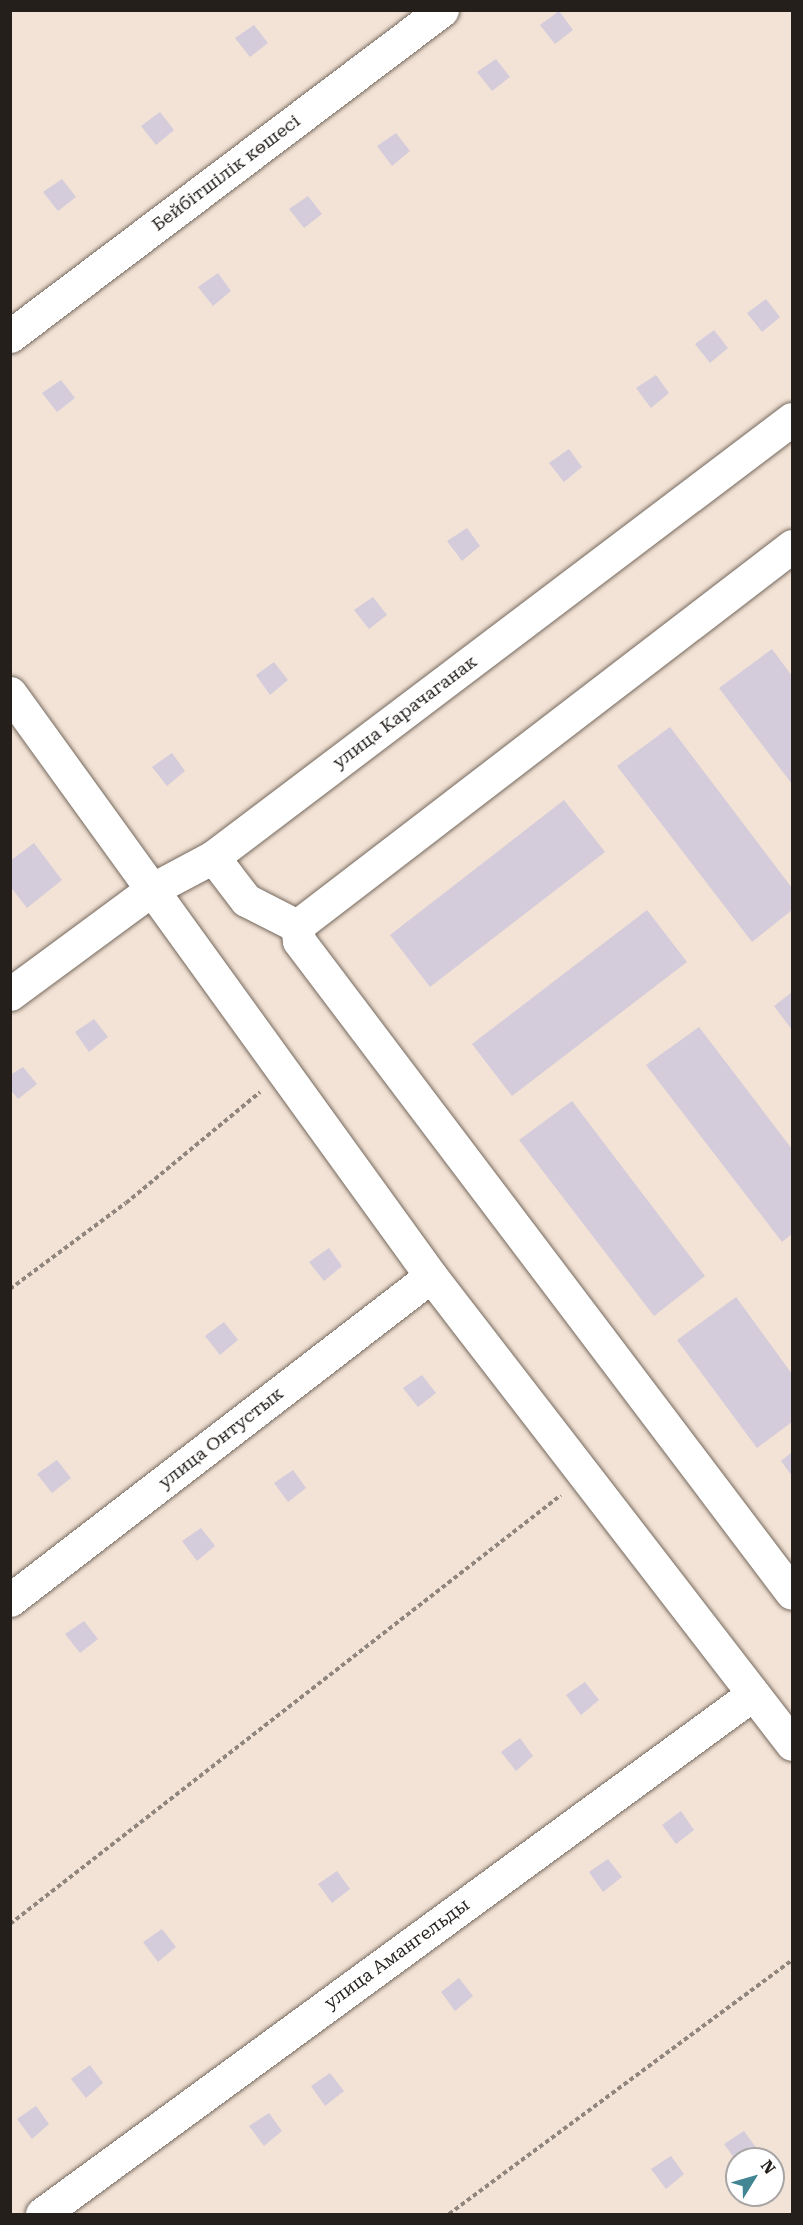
<!DOCTYPE html>
<meta charset="utf-8">
<style>
body{margin:0}
#map{position:relative;width:803px;height:2225px;overflow:hidden;background:#f3e3d6;font-family:"Roboto Serif",serif}
div>[style]{position:absolute}
.building>*{inset:0;background:#d4cbdb}
.path>*{height:4px;margin-top:-2px;transform-origin:0;background:repeating-linear-gradient(90deg,#91867d 0 4.5px,transparent 0 7.5px)}
.roads{filter:drop-shadow(0 0 2px #75685d) drop-shadow(0 0 2px #75685d)}
.street>*{height:33px;margin:-16.5px;padding:0 16.5px;transform-origin:16.5px;border-radius:16.5px;background:#fff}
span{translate:-50% -50%;white-space:nowrap;text-align:center;line-height:1.15;-webkit-text-stroke:4.5px #fff;paint-order:stroke}
.street-label{font-size:18px;color:#251f1b}
.frame{position:absolute;inset:0;border:12px solid #251f1b;pointer-events:none}
.north{position:absolute;left:725px;top:2147px;width:60px;height:60px;box-sizing:border-box;background:#fff;border:2px solid #a8a5a4;border-radius:50%;rotate:53deg;font-size:16px;font-weight:700;line-height:24px;text-align:center;color:#251f1b}
.north::after{content:'';display:block;margin:auto;width:21px;height:27px;background:#428694;clip-path:polygon(50% 0,100% 100%,50% 72%,0 100%)}
</style>
<div id="map">
<div class="building">
<i style="clip-path:polygon(559px 11px,573px 30px,555px 44px,540px 25px)"></i>
<i style="clip-path:polygon(254px 25px,268px 43px,250px 57px,235px 38px)"></i>
<i style="clip-path:polygon(496px 59px,510px 77px,492px 91px,477px 72px)"></i>
<i style="clip-path:polygon(160px 112px,174px 130px,156px 145px,141px 126px)"></i>
<i style="clip-path:polygon(396px 133px,410px 151px,392px 166px,377px 146px)"></i>
<i style="clip-path:polygon(62px 179px,76px 197px,58px 211px,43px 192px)"></i>
<i style="clip-path:polygon(308px 196px,322px 214px,304px 228px,289px 209px)"></i>
<i style="clip-path:polygon(218px 273px,231px 291px,213px 306px,198px 287px)"></i>
<i style="clip-path:polygon(766px 299px,780px 317px,762px 332px,747px 313px)"></i>
<i style="clip-path:polygon(714px 330px,728px 348px,710px 363px,695px 344px)"></i>
<i style="clip-path:polygon(656px 375px,669px 393px,651px 408px,636px 388px)"></i>
<i style="clip-path:polygon(61px 380px,75px 398px,57px 412px,42px 393px)"></i>
<i style="clip-path:polygon(569px 449px,582px 467px,564px 482px,549px 463px)"></i>
<i style="clip-path:polygon(467px 528px,480px 546px,462px 561px,447px 541px)"></i>
<i style="clip-path:polygon(373px 597px,387px 615px,369px 629px,354px 610px)"></i>
<i style="clip-path:polygon(772px 649px,792px 676px,792px 784px,719px 688px)"></i>
<i style="clip-path:polygon(274px 662px,288px 680px,270px 695px,256px 675px)"></i>
<i style="clip-path:polygon(670px 727px,792px 888px,792px 910px,752px 942px,617px 766px)"></i>
<i style="clip-path:polygon(172px 753px,185px 771px,167px 786px,152px 767px)"></i>
<i style="clip-path:polygon(564px 800px,605px 852px,430px 987px,390px 935px)"></i>
<i style="clip-path:polygon(34px 843px,62px 880px,27px 908px,10px 886px,10px 861px)"></i>
<i style="clip-path:polygon(647px 910px,687px 962px,512px 1096px,472px 1044px)"></i>
<i style="clip-path:polygon(792px 992px,792px 1030px,774px 1006px)"></i>
<i style="clip-path:polygon(94px 1019px,108px 1037px,89px 1052px,75px 1032px)"></i>
<i style="clip-path:polygon(699px 1027px,792px 1149px,792px 1234px,782px 1242px,646px 1065px)"></i>
<i style="clip-path:polygon(23px 1067px,37px 1084px,18px 1099px,10px 1089px,10px 1075px)"></i>
<i style="clip-path:polygon(572px 1101px,705px 1276px,654px 1316px,519px 1140px)"></i>
<i style="clip-path:polygon(329px 1248px,342px 1266px,324px 1281px,309px 1262px)"></i>
<i style="clip-path:polygon(736px 1297px,792px 1374px,792px 1422px,757px 1448px,677px 1340px)"></i>
<i style="clip-path:polygon(224px 1322px,238px 1340px,220px 1355px,205px 1336px)"></i>
<i style="clip-path:polygon(422px 1375px,436px 1393px,418px 1407px,403px 1388px)"></i>
<i style="clip-path:polygon(792px 1452px,792px 1476px,781px 1461px)"></i>
<i style="clip-path:polygon(57px 1460px,71px 1478px,52px 1493px,37px 1474px)"></i>
<i style="clip-path:polygon(293px 1470px,306px 1488px,288px 1502px,274px 1483px)"></i>
<i style="clip-path:polygon(201px 1528px,215px 1546px,197px 1561px,182px 1541px)"></i>
<i style="clip-path:polygon(84px 1621px,98px 1639px,80px 1653px,65px 1634px)"></i>
<i style="clip-path:polygon(585px 1682px,599px 1700px,581px 1715px,566px 1695px)"></i>
<i style="clip-path:polygon(520px 1738px,533px 1756px,516px 1771px,501px 1752px)"></i>
<i style="clip-path:polygon(681px 1811px,694px 1830px,676px 1844px,662px 1825px)"></i>
<i style="clip-path:polygon(608px 1859px,622px 1877px,603px 1892px,589px 1872px)"></i>
<i style="clip-path:polygon(337px 1871px,350px 1889px,332px 1903px,318px 1884px)"></i>
<i style="clip-path:polygon(162px 1929px,176px 1947px,158px 1962px,143px 1942px)"></i>
<i style="clip-path:polygon(459px 1978px,473px 1996px,455px 2011px,441px 1992px)"></i>
<i style="clip-path:polygon(90px 2065px,103px 2083px,86px 2098px,71px 2079px)"></i>
<i style="clip-path:polygon(330px 2073px,344px 2091px,325px 2106px,311px 2086px)"></i>
<i style="clip-path:polygon(36px 2106px,49px 2124px,32px 2139px,17px 2119px)"></i>
<i style="clip-path:polygon(269px 2113px,282px 2131px,264px 2146px,249px 2126px)"></i>
<i style="clip-path:polygon(744px 2131px,757px 2149px,745px 2159px,735px 2159px,724px 2144px)"></i>
<i style="clip-path:polygon(671px 2156px,684px 2174px,666px 2189px,651px 2169px)"></i>
</div>
<div class="path">
<i style="left:10px;top:1289px;width:144px;rotate:-36.6deg"></i>
<i style="left:126px;top:1203px;width:174px;rotate:-39.6deg"></i>
<i style="left:10px;top:1924px;width:698px;rotate:-37.9deg"></i>
<i style="left:449px;top:2214px;width:427px;rotate:-36.5deg"></i>
</div>
<div class="roads">
<div class="street">
<i style="left:10px;top:336px;width:541px;rotate:-37.04deg"></i>
<i style="left:10px;top:693px;width:719px;rotate:54.17deg"></i>
<i style="left:431px;top:1276px;width:591px;rotate:52.35deg"></i>
<i style="left:213px;top:857px;width:54px;rotate:52.5deg"></i>
<i style="left:246px;top:900px;width:57px;rotate:27deg"></i>
<i style="left:297px;top:926px;width:15px;rotate:82deg"></i>
<i style="left:299px;top:941px;width:817px;rotate:52.91deg"></i>
<i style="left:297px;top:926px;width:624px;rotate:-37.51deg"></i>
<i style="left:10px;top:994px;width:175px;rotate:-36.4deg"></i>
<i style="left:151px;top:890px;width:70px;rotate:-28deg"></i>
<i style="left:213px;top:857px;width:726px;rotate:-37.11deg"></i>
<i style="left:10px;top:1600px;width:531px;rotate:-37.58deg"></i>
<i style="left:42px;top:2214px;width:881px;rotate:-36.18deg"></i>
</div>
</div>
<div class="street-label">
<span style="left:226px;top:173px;rotate:-37deg">Бейбітшілік көшесі</span>
<span style="left:405px;top:712px;rotate:-37deg">улица Карачаганак</span>
<span style="left:221px;top:1438px;rotate:-38deg">улица Онтустык</span>
<span style="left:397px;top:1954px;rotate:-36deg">улица Амангельды</span>
</div>
<div class="frame"></div>
<div class="north">N</div>
</div>
